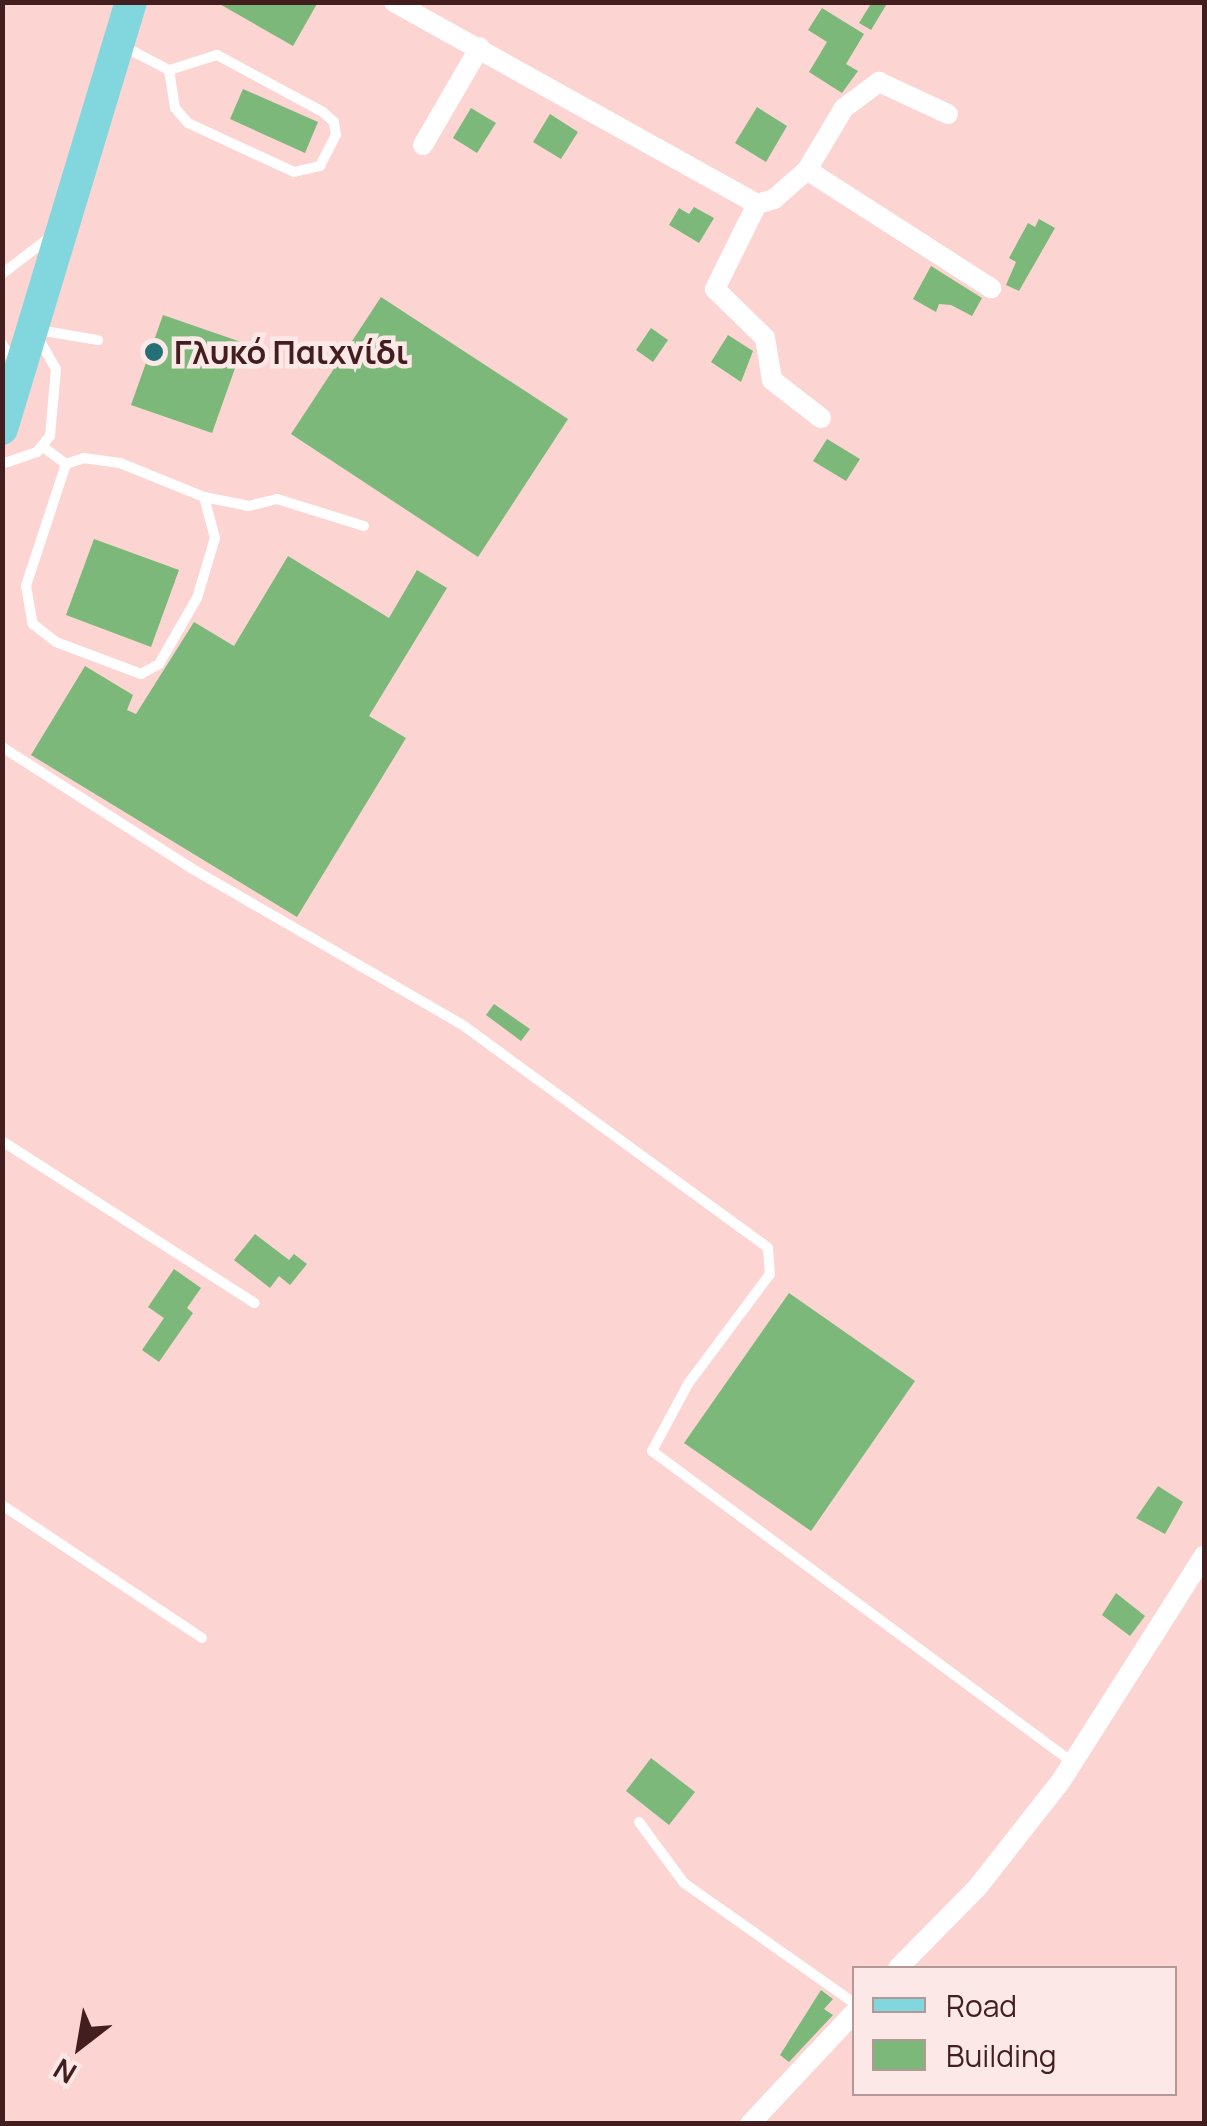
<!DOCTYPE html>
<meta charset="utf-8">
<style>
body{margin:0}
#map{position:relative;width:1207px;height:2126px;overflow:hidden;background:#fcd5d2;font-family:Manrope,sans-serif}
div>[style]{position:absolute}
.building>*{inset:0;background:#7cb879}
.lane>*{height:10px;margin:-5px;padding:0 5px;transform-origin:5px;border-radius:5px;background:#fff}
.street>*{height:20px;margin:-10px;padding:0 10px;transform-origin:10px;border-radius:10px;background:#fff}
.primary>*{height:32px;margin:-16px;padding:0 16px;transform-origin:16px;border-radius:16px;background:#82d7de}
.dots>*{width:28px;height:28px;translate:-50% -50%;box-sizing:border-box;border:5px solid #fce8e6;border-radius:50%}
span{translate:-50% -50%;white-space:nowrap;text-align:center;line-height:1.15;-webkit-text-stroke:9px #fce8e6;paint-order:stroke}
.poi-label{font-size:32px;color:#421f1e;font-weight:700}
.left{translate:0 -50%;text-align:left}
.frame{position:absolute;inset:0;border:5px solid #421f1e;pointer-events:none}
.legend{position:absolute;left:852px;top:1966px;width:325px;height:130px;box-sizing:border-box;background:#fce8e6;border:2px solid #b29896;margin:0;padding:12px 18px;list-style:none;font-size:30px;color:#421f1e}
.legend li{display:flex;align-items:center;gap:20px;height:50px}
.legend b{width:50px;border:2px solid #b29896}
.north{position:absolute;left:30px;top:1996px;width:100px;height:100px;-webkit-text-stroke:8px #fce8e6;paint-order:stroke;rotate:211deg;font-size:28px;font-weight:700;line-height:40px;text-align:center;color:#421f1e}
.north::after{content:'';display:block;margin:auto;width:35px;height:45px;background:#421f1e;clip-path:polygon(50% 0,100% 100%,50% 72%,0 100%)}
</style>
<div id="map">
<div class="building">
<i style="clip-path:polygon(216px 2px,318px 2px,293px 46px)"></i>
<i style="clip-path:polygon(872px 2px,888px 2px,871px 30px,859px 23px)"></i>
<i style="clip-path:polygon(822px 8px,864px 34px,846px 64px,858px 71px,842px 93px,809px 72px,827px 42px,808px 30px)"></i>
<i style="clip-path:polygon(243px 89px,318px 122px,305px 153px,230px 119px)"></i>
<i style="clip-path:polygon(757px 107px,787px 126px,766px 162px,735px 143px)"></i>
<i style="clip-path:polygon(471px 108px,496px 123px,477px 153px,453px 138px)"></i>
<i style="clip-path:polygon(550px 114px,578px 132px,561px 159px,533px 142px)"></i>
<i style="clip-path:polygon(694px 207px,714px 218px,699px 243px,669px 225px,679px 208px,689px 214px)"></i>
<i style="clip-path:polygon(1039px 219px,1055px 228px,1019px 291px,1006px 285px,1016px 262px,1009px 258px,1028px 223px,1035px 227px)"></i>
<i style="clip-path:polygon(931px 266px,982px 298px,972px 316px,951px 305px,939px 304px,936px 312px,913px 299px)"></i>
<i style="clip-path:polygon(381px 297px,568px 419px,478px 557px,291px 434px)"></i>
<i style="clip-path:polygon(163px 315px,244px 343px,212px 433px,131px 405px)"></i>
<i style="clip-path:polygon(651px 328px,668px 340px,653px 362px,636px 350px)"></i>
<i style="clip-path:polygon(728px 335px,753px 351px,741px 382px,711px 362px)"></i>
<i style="clip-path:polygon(827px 439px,860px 459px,846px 481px,813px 461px)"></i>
<i style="clip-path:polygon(94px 539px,179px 570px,151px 647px,66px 615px)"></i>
<i style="clip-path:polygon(288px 556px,389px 618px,417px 570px,447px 588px,369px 716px,406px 738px,297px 917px,31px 755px,85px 666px,133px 695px,127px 710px,136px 714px,194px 622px,234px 646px)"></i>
<i style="clip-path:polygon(494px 1004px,530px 1029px,521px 1041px,486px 1015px)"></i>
<i style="clip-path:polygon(255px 1234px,289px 1260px,294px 1254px,307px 1264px,290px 1285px,279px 1276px,270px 1288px,234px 1260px)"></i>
<i style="clip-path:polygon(174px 1269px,201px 1288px,187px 1308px,193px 1313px,159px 1362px,142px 1350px,164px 1318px,148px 1307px)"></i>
<i style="clip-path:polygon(789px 1293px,915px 1381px,811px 1531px,684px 1443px)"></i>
<i style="clip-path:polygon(1158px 1486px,1183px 1502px,1165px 1534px,1136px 1518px)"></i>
<i style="clip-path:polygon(1116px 1593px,1145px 1616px,1130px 1636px,1102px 1615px)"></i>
<i style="clip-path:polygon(651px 1758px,695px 1792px,669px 1825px,626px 1791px)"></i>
<i style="clip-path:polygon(821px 1990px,833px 1999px,824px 2009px,833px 2015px,789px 2062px,780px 2055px)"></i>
</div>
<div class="lane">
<i style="left:123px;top:46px;width:52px;rotate:27.6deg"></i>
<i style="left:169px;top:70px;width:38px;rotate:81deg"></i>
<i style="left:175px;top:108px;width:20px;rotate:49deg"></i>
<i style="left:188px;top:123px;width:117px;rotate:24.8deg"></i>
<i style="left:294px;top:172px;width:27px;rotate:-13deg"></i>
<i style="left:320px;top:166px;width:35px;rotate:-63deg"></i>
<i style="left:336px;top:135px;width:13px;rotate:-99deg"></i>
<i style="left:334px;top:122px;width:15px;rotate:-138deg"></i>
<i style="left:323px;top:112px;width:120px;rotate:-151.7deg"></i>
<i style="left:217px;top:55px;width:50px;rotate:162.6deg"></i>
<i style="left:2px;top:274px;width:59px;rotate:-37.5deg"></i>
<i style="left:38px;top:330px;width:61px;rotate:9.5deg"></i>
<i style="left:2px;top:344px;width:25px;rotate:58deg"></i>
<i style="left:42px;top:446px;width:30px;rotate:37deg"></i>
<i style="left:66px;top:464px;width:19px;rotate:-18deg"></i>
<i style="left:84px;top:458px;width:36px;rotate:8deg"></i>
<i style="left:120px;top:463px;width:91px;rotate:22deg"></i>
<i style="left:204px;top:497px;width:46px;rotate:11.3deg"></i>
<i style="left:249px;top:506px;width:29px;rotate:-14deg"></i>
<i style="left:277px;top:499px;width:91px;rotate:17.2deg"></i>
<i style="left:2px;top:464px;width:37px;rotate:-19deg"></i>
<i style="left:37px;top:452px;width:21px;rotate:-51deg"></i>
<i style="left:50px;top:436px;width:67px;rotate:-84.9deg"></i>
<i style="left:56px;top:369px;width:34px;rotate:-120deg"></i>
<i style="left:66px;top:464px;width:128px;rotate:108.2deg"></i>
<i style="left:26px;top:586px;width:39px;rotate:80deg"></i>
<i style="left:33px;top:624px;width:29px;rotate:38deg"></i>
<i style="left:56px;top:642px;width:91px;rotate:20.6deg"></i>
<i style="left:141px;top:674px;width:21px;rotate:-29deg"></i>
<i style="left:159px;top:664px;width:76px;rotate:-60.1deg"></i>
<i style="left:197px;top:598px;width:63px;rotate:-73.3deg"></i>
<i style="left:215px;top:538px;width:42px;rotate:-105deg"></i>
<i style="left:2px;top:747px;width:230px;rotate:32.6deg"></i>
<i style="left:196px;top:871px;width:310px;rotate:30deg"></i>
<i style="left:464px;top:1026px;width:376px;rotate:36.1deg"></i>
<i style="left:768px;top:1248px;width:26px;rotate:86deg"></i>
<i style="left:770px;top:1274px;width:137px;rotate:126.7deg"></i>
<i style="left:688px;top:1384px;width:76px;rotate:118.2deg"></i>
<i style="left:652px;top:1451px;width:523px;rotate:36.52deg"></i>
<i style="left:2px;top:1141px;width:300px;rotate:32.7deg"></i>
<i style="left:2px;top:1505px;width:240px;rotate:33.6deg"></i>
<i style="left:639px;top:1822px;width:76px;rotate:53.6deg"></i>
<i style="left:684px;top:1883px;width:208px;rotate:35.2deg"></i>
</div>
<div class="street">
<i style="left:394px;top:2px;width:415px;rotate:29.1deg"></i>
<i style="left:757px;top:204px;width:18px;rotate:-16deg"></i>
<i style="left:774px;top:199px;width:44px;rotate:-41.3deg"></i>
<i style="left:807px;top:170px;width:219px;rotate:32.7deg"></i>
<i style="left:423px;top:145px;width:113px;rotate:-59.8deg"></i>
<i style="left:807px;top:170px;width:72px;rotate:-59.2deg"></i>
<i style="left:844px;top:108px;width:44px;rotate:-36.6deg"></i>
<i style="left:879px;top:82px;width:76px;rotate:24.9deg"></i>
<i style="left:757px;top:204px;width:95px;rotate:116.3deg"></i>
<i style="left:715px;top:289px;width:70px;rotate:44.4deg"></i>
<i style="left:765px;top:338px;width:43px;rotate:80.5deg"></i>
<i style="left:772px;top:380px;width:62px;rotate:37.8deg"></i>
<i style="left:898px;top:1968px;width:112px;rotate:-45.4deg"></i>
<i style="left:977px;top:1888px;width:136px;rotate:-51.9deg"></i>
<i style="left:1061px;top:1781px;width:267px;rotate:-57.6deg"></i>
<i style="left:750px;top:2124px;width:152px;rotate:-46.9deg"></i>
</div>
<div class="primary">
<i style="left:2px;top:429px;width:446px;rotate:-73.2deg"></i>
</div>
<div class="dots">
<i style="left:154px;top:352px;background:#256f76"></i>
</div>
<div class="poi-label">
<span class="left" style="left:174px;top:352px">Γλυκό Παιχνίδι</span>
</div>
<div class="frame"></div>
<ul class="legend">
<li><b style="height:12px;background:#82d7de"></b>Road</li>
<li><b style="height:28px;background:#7cb879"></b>Building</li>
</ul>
<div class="north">N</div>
</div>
